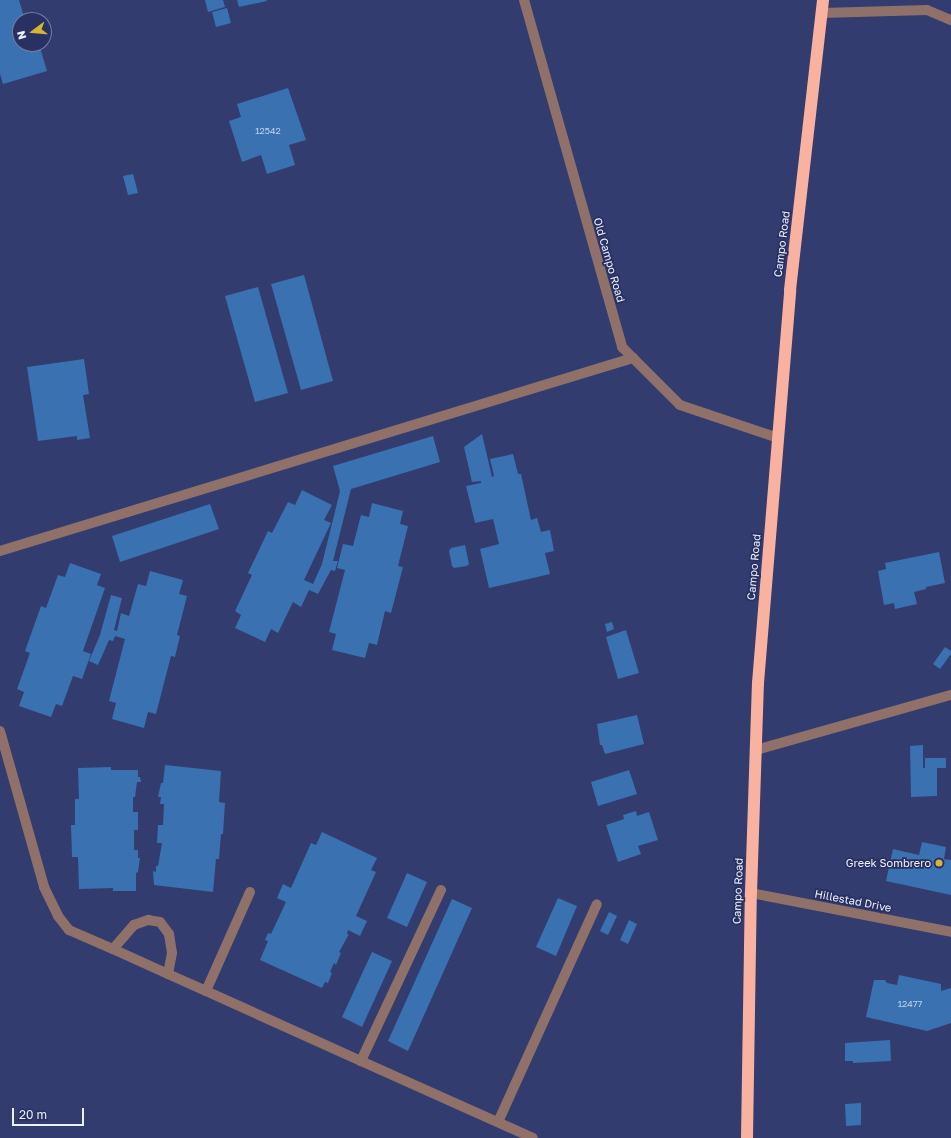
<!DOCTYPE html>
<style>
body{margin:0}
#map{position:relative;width:951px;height:1138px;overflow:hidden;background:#323c6f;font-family:"Golos Text",sans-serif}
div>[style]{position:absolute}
.building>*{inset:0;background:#3a71b1}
.minor>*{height:10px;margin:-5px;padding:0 5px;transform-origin:5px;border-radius:5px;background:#8f716a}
.highway>*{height:12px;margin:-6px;padding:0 6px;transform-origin:6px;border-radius:6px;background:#f9b1a0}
.dots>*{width:11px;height:11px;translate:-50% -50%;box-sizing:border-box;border:2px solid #293163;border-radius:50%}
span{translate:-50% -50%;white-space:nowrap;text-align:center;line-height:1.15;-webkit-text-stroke:3.5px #293163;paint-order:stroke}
.number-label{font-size:9px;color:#c0d1eb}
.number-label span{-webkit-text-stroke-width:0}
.street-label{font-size:11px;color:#edf1fe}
.poi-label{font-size:11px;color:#edf1fe}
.right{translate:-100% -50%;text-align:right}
.north{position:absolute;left:12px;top:12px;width:40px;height:40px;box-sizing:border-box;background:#293163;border:1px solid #777ea1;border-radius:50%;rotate:254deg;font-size:11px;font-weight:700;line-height:16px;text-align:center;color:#edf1fe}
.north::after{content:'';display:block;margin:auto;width:14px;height:18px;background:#d6b534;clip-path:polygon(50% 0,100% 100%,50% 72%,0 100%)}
.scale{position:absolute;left:12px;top:1108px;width:72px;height:18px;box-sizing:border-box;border:2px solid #edf1fe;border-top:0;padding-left:5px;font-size:12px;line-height:14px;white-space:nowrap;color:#edf1fe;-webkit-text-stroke:3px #293163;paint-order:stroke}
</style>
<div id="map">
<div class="building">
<i style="clip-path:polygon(0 0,19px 0,25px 20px,20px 20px,20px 44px,39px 44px,47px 71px,3px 84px,0 74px)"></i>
<i style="clip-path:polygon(205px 0,223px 0,225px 7px,208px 12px)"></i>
<i style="clip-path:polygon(237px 0,266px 0,267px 1px,239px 7px)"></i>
<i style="clip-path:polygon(227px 8px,231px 23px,216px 27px,212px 12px)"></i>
<i style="clip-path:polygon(288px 88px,306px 140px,289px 145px,295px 165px,267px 174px,261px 155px,242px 162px,229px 121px,241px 117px,237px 104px)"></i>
<i style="clip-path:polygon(133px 174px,138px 193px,128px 195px,123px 176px)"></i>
<i style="clip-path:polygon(304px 275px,333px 381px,301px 390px,271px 284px)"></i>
<i style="clip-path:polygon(258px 287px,288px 393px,255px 402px,225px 296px)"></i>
<i style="clip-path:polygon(84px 359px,89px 394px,83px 395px,90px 438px,77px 440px,77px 436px,38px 441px,27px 367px)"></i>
<i style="clip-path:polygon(482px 434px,492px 477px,494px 476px,490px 459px,513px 454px,518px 474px,521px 474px,531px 520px,537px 518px,541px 532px,550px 530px,554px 551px,545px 553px,550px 574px,489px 588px,480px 549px,499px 544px,493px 519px,475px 523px,466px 486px,481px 483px,481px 481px,472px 482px,464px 447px)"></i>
<i style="clip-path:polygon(433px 436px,440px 462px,351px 489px,333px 561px,338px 561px,335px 571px,331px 570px,318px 594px,309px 590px,301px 607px,293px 602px,278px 633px,271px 629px,265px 642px,235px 628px,241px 615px,235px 611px,252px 575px,248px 573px,268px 531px,272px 533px,288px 502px,295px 505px,302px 490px,332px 505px,324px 520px,331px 523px,304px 580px,313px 584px,322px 564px,340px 491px,333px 466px)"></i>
<i style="clip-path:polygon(372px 503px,403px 511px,400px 524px,408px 526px,398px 566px,403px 567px,391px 613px,385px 611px,377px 645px,369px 643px,365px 658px,332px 650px,336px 634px,329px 632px,345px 570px,337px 568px,343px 544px,353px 546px,361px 515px,369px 517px)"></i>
<i style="clip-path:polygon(210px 504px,219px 529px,120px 562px,112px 536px)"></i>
<i style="clip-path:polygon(465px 545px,469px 564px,467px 566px,454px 568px,452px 566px,449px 551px,451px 548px)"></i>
<i style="clip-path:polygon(939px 552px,945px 583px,926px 587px,926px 589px,914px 592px,917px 604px,895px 609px,894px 603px,884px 605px,878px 571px,886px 569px,885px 563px)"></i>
<i style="clip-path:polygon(70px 563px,101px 574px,97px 585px,105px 588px,83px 651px,91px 654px,82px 679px,73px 676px,62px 706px,56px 704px,51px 717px,19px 706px,24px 692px,17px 689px,30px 653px,25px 651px,41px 606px,46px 608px,58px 575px,65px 577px)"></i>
<i style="clip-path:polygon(150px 571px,183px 580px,179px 594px,187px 596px,177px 635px,180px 636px,175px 657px,171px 656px,156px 714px,148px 712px,144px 728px,112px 719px,116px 703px,109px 701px,125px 639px,115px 636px,113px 641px,109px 640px,98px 665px,89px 661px,100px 635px,111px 595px,122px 598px,114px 630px,117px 631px,121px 613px,129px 616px,138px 584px,146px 586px)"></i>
<i style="clip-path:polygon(612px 622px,614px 629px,607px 632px,605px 624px)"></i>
<i style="clip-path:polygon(626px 630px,639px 673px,618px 679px,606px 637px)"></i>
<i style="clip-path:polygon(945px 647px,951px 651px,951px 654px,940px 669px,933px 664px)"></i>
<i style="clip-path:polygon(637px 715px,644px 744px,605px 754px,602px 745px,600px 745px,597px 724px)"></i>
<i style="clip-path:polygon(923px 745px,923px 768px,925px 768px,925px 758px,946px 758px,946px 768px,937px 768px,937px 796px,911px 797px,910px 746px)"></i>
<i style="clip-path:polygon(165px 765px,221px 771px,219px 802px,225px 803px,223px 834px,221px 834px,219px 859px,216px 859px,213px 892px,154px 885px,153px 871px,156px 872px,156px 866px,158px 866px,162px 843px,157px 843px,158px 825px,163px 825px,164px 804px,160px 804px,161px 797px,158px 797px,161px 783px,163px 783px)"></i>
<i style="clip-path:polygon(111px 767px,111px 770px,138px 770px,138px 777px,140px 777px,141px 782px,137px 782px,135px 797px,133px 797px,133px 812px,138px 812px,138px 830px,134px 830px,134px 850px,138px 850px,138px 858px,140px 858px,138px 872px,136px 873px,136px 891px,113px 891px,113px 888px,79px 889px,78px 857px,72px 857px,71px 825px,75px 825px,75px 799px,79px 799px,78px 768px)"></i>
<i style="clip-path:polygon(629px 770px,637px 794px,598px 806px,591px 782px)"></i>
<i style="clip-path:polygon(636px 811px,637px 816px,649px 812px,658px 840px,638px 846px,641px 854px,618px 862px,606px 825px,624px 819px,623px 815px)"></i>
<i style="clip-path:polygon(322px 832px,377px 858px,371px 870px,376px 872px,356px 916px,367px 921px,360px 936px,348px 930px,347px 934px,349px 934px,339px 952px,341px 953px,336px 965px,334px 963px,330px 972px,332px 973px,328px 983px,325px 982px,322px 988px,260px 960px,268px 941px,265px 940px,268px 933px,271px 934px,286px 902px,277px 898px,283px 884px,291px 888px,311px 843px,316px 845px)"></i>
<i style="clip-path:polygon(922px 842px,946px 847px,944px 859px,951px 860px,951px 895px,886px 881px,893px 849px,919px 855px)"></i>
<i style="clip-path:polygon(407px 873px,427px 882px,407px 927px,387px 918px)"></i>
<i style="clip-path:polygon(558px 898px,577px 906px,556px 956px,536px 947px)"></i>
<i style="clip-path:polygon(452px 899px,472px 908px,408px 1051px,388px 1041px)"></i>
<i style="clip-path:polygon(609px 912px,617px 916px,608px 935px,600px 931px)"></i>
<i style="clip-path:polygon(629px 920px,637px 924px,628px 944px,620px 940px)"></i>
<i style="clip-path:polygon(372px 952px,392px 961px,362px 1027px,342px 1017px)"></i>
<i style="clip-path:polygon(899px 975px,941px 984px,941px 991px,951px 988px,951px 1023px,927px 1031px,866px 1017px,874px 980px,885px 980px,887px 983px,897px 985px)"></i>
<i style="clip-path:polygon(890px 1040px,891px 1061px,853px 1063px,853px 1061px,845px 1061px,845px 1043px)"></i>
<i style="clip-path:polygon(861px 1103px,861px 1125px,846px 1126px,845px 1104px)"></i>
</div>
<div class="minor">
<i style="left:524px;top:0;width:361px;rotate:74.2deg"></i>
<i style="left:622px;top:347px;width:82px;rotate:45deg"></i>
<i style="left:680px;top:405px;width:103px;rotate:18.6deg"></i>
<i style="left:822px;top:13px;width:105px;rotate:-1.6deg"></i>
<i style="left:927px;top:10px;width:26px;rotate:23deg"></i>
<i style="left:0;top:551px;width:662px;rotate:-16.96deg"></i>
<i style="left:0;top:731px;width:162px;rotate:74.2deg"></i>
<i style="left:44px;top:887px;width:32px;rotate:64deg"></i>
<i style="left:58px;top:916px;width:18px;rotate:52deg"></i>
<i style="left:69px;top:930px;width:48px;rotate:23.4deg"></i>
<i style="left:756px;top:750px;width:203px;rotate:-15.8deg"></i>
<i style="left:441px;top:890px;width:189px;rotate:115.1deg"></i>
<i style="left:361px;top:1061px;width:188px;rotate:24.1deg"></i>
<i style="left:250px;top:892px;width:108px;rotate:114deg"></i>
<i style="left:206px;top:991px;width:170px;rotate:24.3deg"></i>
<i style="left:751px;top:893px;width:204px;rotate:11deg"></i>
<i style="left:168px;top:974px;width:60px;rotate:-155.6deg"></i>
<i style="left:113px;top:949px;width:32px;rotate:-49deg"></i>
<i style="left:134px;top:925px;width:15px;rotate:-20deg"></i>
<i style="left:148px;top:920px;width:12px;rotate:9deg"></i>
<i style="left:160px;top:922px;width:15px;rotate:53deg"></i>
<i style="left:169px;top:934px;width:19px;rotate:81deg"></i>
<i style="left:172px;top:953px;width:21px;rotate:101deg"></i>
<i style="left:168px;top:974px;width:42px;rotate:24.1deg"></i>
<i style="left:498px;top:1122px;width:239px;rotate:-65.6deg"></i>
</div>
<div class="highway">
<i style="left:747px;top:1138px;width:245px;rotate:-89.1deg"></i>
<i style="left:751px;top:893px;width:210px;rotate:-88.1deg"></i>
<i style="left:758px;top:683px;width:394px;rotate:-85.3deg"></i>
<i style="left:790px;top:290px;width:292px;rotate:-83.5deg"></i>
</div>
<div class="dots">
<i style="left:939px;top:863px;background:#d6b534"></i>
</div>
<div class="number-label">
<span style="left:268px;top:131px">12542</span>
<span style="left:910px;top:1004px">12477</span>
</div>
<div class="street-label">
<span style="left:782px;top:244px;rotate:-83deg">Campo Road</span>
<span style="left:609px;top:260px;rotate:74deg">Old Campo Road</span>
<span style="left:754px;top:567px;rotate:-85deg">Campo Road</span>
<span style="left:738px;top:891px;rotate:-88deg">Campo Road</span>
<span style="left:853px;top:901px;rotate:11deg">Hillestad Drive</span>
</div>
<div class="poi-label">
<span class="right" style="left:931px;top:863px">Greek Sombrero</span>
</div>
<div class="north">N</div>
<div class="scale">20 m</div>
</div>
